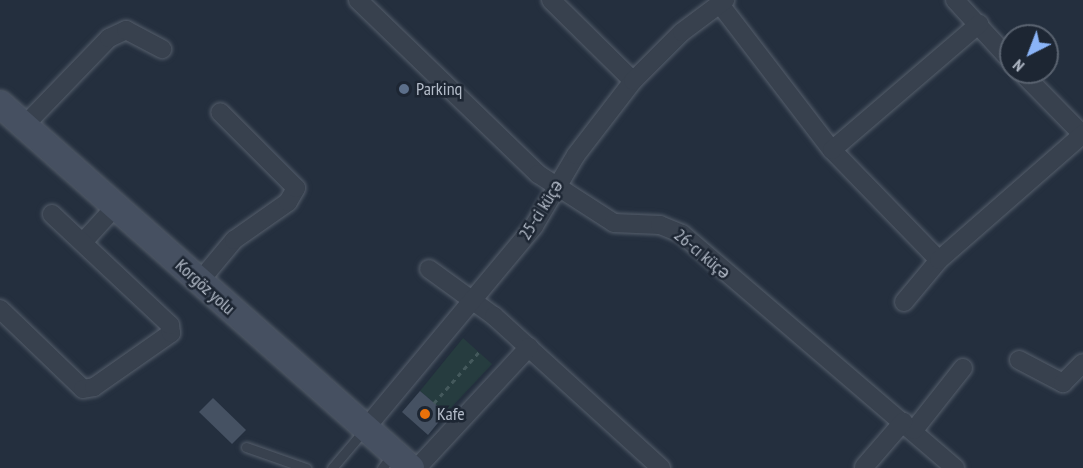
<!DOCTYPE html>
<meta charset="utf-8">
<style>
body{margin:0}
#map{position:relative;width:1083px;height:468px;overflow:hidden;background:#242f3e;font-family:"PT Sans Narrow",sans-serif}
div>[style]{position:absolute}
.green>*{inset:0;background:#263c3f}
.building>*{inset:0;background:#455162}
.path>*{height:3px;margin-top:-1.5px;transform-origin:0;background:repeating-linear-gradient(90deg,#44595c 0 4.5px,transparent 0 9px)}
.roads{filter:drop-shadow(0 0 2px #565f6c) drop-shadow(0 0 2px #565f6c)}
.service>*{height:9px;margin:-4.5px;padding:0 4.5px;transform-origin:4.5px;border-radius:4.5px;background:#38414e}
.minor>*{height:18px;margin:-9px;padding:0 9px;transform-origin:9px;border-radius:9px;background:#38414e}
.secondary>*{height:26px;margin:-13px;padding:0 13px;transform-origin:13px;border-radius:13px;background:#465061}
.dots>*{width:16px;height:16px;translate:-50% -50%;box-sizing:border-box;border:3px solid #1d2633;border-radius:50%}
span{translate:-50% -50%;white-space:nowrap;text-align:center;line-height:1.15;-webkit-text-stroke:5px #1d2633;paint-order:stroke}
.poi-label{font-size:18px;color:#b4bcc9}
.left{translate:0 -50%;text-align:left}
.street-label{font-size:18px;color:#b4bcc9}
.north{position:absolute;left:999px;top:24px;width:60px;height:60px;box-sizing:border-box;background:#1d2633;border:2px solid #59626f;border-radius:50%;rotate:222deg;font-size:16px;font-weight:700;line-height:24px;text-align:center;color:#b4bcc9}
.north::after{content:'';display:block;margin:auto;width:21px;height:27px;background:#8ab4f8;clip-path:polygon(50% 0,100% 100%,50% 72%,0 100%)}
</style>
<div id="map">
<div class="green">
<i style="clip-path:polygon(463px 338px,492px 364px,446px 413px,420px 391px)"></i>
</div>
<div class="building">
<i style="clip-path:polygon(420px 391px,446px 413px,428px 435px,402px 412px)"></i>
<i style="clip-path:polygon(213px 398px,246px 430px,232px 444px,199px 412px)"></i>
</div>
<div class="path">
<i style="left:434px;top:403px;width:68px;rotate:-48.6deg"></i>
</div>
<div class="roads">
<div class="service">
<i style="left:246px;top:447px;width:64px;rotate:19.3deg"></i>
<i style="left:332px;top:468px;width:51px;rotate:-49.8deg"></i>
<i style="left:382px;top:468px;width:16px;rotate:-52deg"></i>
</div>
<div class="minor">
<i style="left:358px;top:0;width:250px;rotate:44deg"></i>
<i style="left:538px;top:174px;width:90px;rotate:32.8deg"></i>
<i style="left:614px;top:223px;width:46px;rotate:2.5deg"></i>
<i style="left:660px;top:225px;width:24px;rotate:22deg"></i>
<i style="left:682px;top:234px;width:360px;rotate:40.6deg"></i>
<i style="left:551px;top:0;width:115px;rotate:44.6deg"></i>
<i style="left:955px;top:0;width:83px;rotate:47.4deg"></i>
<i style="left:719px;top:3px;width:185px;rotate:52.5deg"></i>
<i style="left:832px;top:150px;width:153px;rotate:45.8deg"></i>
<i style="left:1021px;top:72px;width:88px;rotate:45.5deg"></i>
<i style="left:24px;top:126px;width:122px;rotate:-46deg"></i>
<i style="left:109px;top:38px;width:19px;rotate:-25deg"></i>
<i style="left:126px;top:30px;width:41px;rotate:27.8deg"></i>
<i style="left:832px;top:150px;width:194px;rotate:-40.6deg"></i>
<i style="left:84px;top:241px;width:46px;rotate:-47.6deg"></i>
<i style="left:429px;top:269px;width:80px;rotate:35.9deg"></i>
<i style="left:494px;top:316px;width:226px;rotate:42.3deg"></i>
<i style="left:199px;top:282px;width:55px;rotate:-50.2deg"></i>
<i style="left:234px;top:240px;width:66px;rotate:-35.1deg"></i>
<i style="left:288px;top:202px;width:16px;rotate:-60deg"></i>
<i style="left:296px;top:188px;width:107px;rotate:-135deg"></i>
<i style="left:904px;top:302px;width:55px;rotate:-50.2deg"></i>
<i style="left:939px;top:260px;width:191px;rotate:-41.2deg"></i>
<i style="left:0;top:309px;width:115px;rotate:43.9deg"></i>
<i style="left:83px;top:389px;width:11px;rotate:-10deg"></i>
<i style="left:94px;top:387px;width:94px;rotate:-35deg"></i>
<i style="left:171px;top:333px;width:8px;rotate:-97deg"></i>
<i style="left:170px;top:325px;width:162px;rotate:-136.8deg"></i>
<i style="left:1019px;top:360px;width:50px;rotate:27.6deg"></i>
<i style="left:1063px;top:383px;width:28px;rotate:-45deg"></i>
<i style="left:365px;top:429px;width:264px;rotate:-50.2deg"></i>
<i style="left:534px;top:226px;width:82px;rotate:-59.4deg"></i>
<i style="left:576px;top:155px;width:93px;rotate:-52.4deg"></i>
<i style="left:633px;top:81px;width:69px;rotate:-45deg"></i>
<i style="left:682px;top:32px;width:54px;rotate:-36.7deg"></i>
<i style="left:914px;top:430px;width:79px;rotate:-51.7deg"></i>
<i style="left:864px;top:467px;width:60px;rotate:-49.1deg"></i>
<i style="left:417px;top:468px;width:165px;rotate:-47.2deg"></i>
</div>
<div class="secondary">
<i style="left:0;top:104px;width:549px;rotate:41.53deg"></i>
</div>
</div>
<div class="dots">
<i style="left:404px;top:89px;background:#5c6f8a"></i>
<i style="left:425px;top:414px;background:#e8710a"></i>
</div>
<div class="poi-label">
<span class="left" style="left:416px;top:89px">Parkinq</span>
<span class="left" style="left:437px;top:414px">Kafe</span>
</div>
<div class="street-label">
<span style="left:541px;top:210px;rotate:-58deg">25-ci küçə</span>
<span style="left:702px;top:254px;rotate:40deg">26-cı küçə</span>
<span style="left:205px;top:287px;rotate:42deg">Korgöz yolu</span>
</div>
<div class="north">N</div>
</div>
